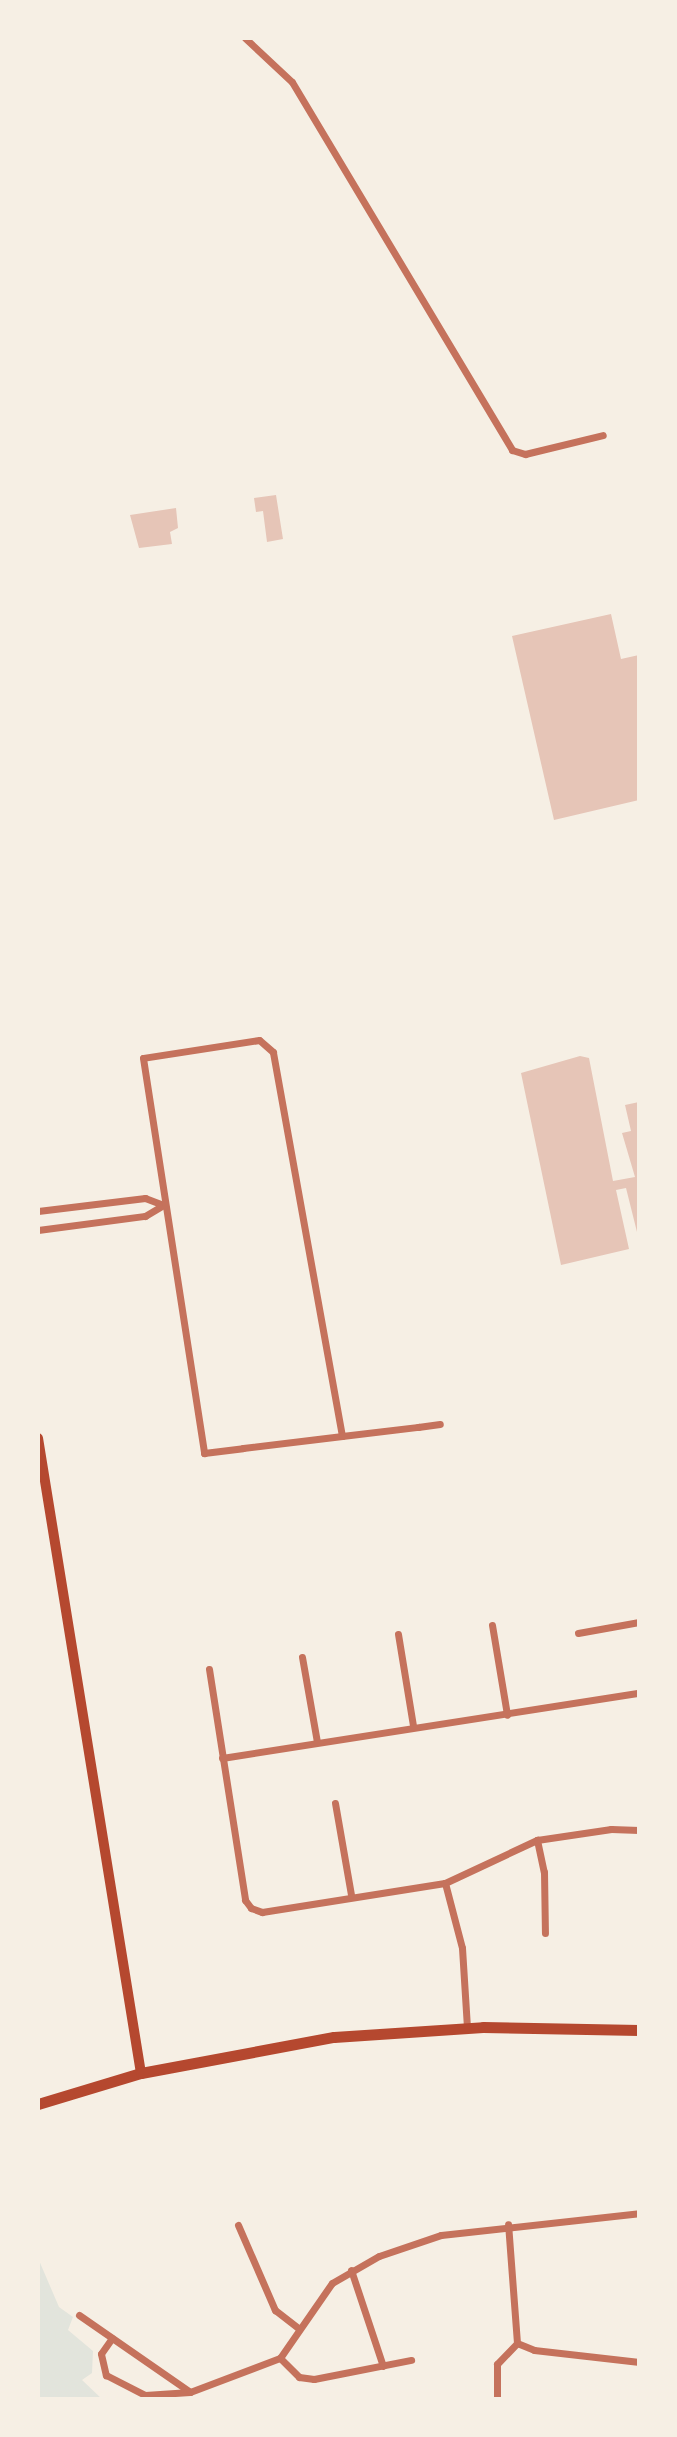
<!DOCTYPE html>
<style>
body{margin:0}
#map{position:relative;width:677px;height:2437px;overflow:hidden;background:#f6efe4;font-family:Helvetica,sans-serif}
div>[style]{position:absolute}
.green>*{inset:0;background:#e2e4dc}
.building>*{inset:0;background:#e6c5b7}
.minor>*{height:7px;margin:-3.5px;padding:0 3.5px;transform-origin:3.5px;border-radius:3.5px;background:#c5725c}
.secondary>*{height:10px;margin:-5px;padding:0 5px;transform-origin:5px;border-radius:5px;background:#b5482f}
.primary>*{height:11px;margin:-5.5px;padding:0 5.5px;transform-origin:5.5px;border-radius:5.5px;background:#b5482f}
span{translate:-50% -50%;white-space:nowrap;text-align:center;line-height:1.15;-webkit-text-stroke:7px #f6efe4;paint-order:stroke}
.frame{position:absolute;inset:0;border:40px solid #f6efe4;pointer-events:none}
</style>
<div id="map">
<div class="green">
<i style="clip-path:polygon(38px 2258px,59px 2307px,73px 2317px,68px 2330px,93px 2351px,92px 2373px,82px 2380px,102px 2399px,38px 2399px)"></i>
</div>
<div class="building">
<i style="clip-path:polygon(276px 495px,283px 539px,267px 542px,263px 511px,256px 512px,254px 498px)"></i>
<i style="clip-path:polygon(176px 508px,178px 528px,170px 532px,172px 544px,139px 548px,130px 515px)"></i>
<i style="clip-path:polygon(611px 614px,621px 659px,639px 655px,639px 800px,554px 820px,512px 636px)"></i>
<i style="clip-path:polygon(580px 1056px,589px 1058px,613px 1181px,635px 1177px,622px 1133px,631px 1131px,625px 1105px,639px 1102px,639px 1240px,626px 1188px,616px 1190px,629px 1249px,561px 1265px,521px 1073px)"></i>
</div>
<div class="minor">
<i style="left:245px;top:38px;width:64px;rotate:43.1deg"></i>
<i style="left:292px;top:82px;width:429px;rotate:59.1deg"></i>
<i style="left:512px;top:450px;width:14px;rotate:17deg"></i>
<i style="left:525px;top:454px;width:80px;rotate:-13.7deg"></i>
<i style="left:38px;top:1211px;width:108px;rotate:-6.9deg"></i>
<i style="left:145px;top:1198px;width:19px;rotate:21deg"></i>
<i style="left:38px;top:1230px;width:108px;rotate:-7.5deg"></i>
<i style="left:145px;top:1216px;width:21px;rotate:-31deg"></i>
<i style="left:342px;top:1436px;width:390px;rotate:-100.2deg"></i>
<i style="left:273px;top:1052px;width:18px;rotate:-139deg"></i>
<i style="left:259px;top:1040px;width:117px;rotate:171.2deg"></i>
<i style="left:143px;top:1058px;width:400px;rotate:81.2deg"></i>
<i style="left:204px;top:1453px;width:39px;rotate:-7deg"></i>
<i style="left:243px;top:1448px;width:100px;rotate:-6.9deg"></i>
<i style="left:342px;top:1436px;width:77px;rotate:-6.8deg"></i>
<i style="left:418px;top:1427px;width:22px;rotate:-8deg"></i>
<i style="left:492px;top:1625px;width:91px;rotate:80.5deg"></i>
<i style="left:578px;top:1633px;width:62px;rotate:-10.2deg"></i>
<i style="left:398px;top:1634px;width:93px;rotate:80.7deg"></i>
<i style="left:302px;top:1657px;width:86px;rotate:80deg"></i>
<i style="left:209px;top:1669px;width:234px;rotate:81.1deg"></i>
<i style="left:245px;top:1900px;width:10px;rotate:53deg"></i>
<i style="left:251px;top:1908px;width:12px;rotate:20deg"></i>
<i style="left:262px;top:1912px;width:185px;rotate:-9deg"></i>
<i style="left:445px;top:1883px;width:102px;rotate:-25.1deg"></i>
<i style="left:537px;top:1840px;width:75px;rotate:-8.5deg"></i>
<i style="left:611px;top:1829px;width:28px;rotate:2deg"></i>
<i style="left:222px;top:1758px;width:422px;rotate:-8.9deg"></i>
<i style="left:335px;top:1803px;width:93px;rotate:80.1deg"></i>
<i style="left:537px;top:1840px;width:33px;rotate:78deg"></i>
<i style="left:544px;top:1872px;width:61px;rotate:89.1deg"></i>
<i style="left:445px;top:1883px;width:67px;rotate:75.3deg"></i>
<i style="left:462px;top:1948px;width:80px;rotate:86.4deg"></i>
<i style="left:238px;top:2225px;width:93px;rotate:66.5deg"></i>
<i style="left:275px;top:2310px;width:29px;rotate:38deg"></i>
<i style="left:351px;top:2270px;width:101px;rotate:71.6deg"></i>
<i style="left:79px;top:2315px;width:135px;rotate:34.7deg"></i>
<i style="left:112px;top:2338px;width:19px;rotate:125deg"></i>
<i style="left:101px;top:2354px;width:22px;rotate:77deg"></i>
<i style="left:106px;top:2375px;width:44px;rotate:27.1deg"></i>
<i style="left:145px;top:2395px;width:45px;rotate:-3.8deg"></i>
<i style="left:190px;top:2392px;width:96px;rotate:-20.7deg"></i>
<i style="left:280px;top:2358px;width:91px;rotate:-55.3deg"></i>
<i style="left:332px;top:2283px;width:54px;rotate:-29.9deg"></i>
<i style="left:379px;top:2256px;width:65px;rotate:-18.7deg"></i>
<i style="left:441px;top:2235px;width:199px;rotate:-6.3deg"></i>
<i style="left:517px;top:2343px;width:18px;rotate:22deg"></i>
<i style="left:534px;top:2350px;width:106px;rotate:6.5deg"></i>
<i style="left:280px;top:2358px;width:27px;rotate:45deg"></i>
<i style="left:299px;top:2377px;width:15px;rotate:8deg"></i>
<i style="left:314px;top:2379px;width:99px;rotate:-11.1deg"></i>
<i style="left:497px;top:2399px;width:35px;rotate:-90deg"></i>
<i style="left:497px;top:2364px;width:29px;rotate:-46deg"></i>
<i style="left:517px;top:2343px;width:119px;rotate:-94.3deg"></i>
</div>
<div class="secondary">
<i style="left:38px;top:1438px;width:643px;rotate:80.79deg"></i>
</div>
<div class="primary">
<i style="left:38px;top:2104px;width:108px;rotate:-16.8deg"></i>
<i style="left:141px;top:2073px;width:196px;rotate:-10.6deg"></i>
<i style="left:334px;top:2037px;width:149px;rotate:-3.8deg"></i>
<i style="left:483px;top:2027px;width:156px;rotate:1.1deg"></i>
</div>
<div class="frame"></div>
</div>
